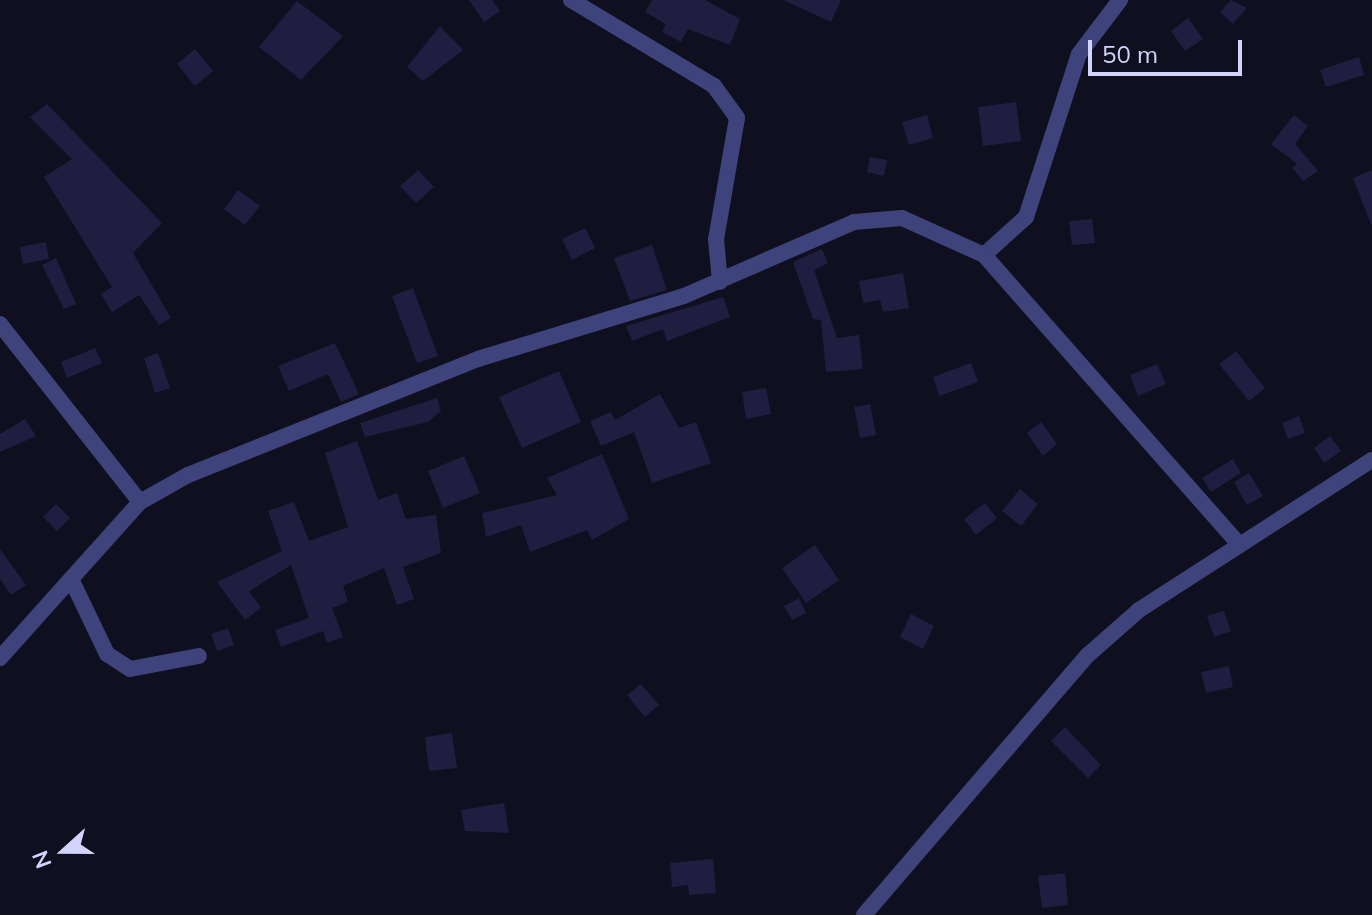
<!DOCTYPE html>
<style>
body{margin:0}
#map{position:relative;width:1372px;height:915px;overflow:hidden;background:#100f20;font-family:Mulish,sans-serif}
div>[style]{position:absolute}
.building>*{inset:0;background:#1f1d40}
.minor>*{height:16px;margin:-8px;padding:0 8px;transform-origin:8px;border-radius:8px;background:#3e447b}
span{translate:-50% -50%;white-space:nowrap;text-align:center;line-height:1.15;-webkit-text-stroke:6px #100f20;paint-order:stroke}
.north{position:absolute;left:24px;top:811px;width:80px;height:80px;-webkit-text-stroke:6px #100f20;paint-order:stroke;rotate:249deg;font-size:22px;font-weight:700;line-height:32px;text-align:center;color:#d3d4fb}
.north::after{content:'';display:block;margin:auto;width:28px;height:36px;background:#d3d4fb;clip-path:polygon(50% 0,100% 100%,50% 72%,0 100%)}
.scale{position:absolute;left:1088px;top:40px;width:154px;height:36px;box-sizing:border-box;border:4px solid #d3d4fb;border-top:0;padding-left:10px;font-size:24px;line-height:28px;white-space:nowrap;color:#d3d4fb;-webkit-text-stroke:6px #100f20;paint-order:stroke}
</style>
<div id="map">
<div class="building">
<i style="clip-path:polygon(469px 0,492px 0,500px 11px,484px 22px)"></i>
<i style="clip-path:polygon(652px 0,705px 0,740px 19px,730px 45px,688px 29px,681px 42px,662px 32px,666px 24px,645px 12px)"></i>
<i style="clip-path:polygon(783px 0,841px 0,831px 22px)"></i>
<i style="clip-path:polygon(1231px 0,1247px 8px,1233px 24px,1220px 12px)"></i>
<i style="clip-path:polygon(297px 1px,343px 36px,301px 80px,259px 47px)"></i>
<i style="clip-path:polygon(1188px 18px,1203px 39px,1185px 51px,1171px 31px)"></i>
<i style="clip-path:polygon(440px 26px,463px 50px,423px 81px,407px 67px)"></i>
<i style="clip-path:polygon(195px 49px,213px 71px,195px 86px,177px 64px)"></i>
<i style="clip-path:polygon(1359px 57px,1364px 75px,1326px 87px,1320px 70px)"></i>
<i style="clip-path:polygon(1016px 102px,1021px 141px,983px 146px,978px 107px)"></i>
<i style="clip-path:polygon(47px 104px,162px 223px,133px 253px,171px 318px,159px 325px,139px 295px,112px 312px,101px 294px,112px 287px,44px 177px,72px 159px,30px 117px)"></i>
<i style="clip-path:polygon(927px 115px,933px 138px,909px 145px,902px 122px)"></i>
<i style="clip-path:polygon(1294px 115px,1308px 126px,1295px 144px,1318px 171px,1303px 181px,1292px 168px,1297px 164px,1271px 144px)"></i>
<i style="clip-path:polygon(870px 157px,887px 160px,884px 176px,867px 172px)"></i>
<i style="clip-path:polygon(418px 170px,434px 187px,416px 203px,400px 186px)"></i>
<i style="clip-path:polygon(1372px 170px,1372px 224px,1371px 224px,1353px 178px)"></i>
<i style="clip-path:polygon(238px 190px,260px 206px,245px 225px,224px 209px)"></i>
<i style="clip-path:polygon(1092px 219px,1095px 243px,1072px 245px,1069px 221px)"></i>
<i style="clip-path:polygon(585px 228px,595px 248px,572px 260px,562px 239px)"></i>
<i style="clip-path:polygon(46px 242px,49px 259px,23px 264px,20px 247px)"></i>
<i style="clip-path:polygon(652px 245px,667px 290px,630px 301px,614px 258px)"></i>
<i style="clip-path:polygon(822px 249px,828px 263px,814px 270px,837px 338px,859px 335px,863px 369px,826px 372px,821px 320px,813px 319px,793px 262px)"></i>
<i style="clip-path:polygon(56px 258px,76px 304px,64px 309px,42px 265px)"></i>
<i style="clip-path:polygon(903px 273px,909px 308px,883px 312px,880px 300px,863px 303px,859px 281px)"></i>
<i style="clip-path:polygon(413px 288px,438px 356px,417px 363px,392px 296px)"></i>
<i style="clip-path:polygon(723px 297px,730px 317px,667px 341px,663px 329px,632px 341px,626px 326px)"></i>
<i style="clip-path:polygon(335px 343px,359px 394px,341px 402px,328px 374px,289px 391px,278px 366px)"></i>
<i style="clip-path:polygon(95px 348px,102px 363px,67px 378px,61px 362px)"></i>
<i style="clip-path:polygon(1236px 351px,1265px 388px,1249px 401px,1219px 364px)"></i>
<i style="clip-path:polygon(158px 353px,170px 388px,155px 393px,144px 358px)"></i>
<i style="clip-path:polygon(971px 363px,978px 382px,939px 396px,933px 377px)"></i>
<i style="clip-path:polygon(1157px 364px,1166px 384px,1138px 396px,1130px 375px)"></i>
<i style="clip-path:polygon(559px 371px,581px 422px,522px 448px,499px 397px)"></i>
<i style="clip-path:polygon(766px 388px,771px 414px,746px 419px,742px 392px)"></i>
<i style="clip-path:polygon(660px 394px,679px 428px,696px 422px,711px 463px,652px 483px,634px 432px,601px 446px,590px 421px,611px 412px,615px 420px)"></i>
<i style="clip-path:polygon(437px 398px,441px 411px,428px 422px,365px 437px,360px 423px)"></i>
<i style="clip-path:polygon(870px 404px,876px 435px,860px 438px,854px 407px)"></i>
<i style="clip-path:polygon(1299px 416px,1305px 433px,1288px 439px,1282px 423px)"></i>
<i style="clip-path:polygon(25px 419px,36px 436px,0 452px,0 434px)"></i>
<i style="clip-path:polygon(1041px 422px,1057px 444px,1043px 456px,1027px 433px)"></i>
<i style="clip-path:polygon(1330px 436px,1341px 451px,1324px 463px,1314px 448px)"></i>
<i style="clip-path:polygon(357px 441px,378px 500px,397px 493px,406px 519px,436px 515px,441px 553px,403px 567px,414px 599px,397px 605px,384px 568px,343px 586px,348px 602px,332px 608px,343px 637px,327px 643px,323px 631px,281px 647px,275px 630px,309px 618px,291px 565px,249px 591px,261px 608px,245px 620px,217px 582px,282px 551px,268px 511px,294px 502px,309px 541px,348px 527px,325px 453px)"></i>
<i style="clip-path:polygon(602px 454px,629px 519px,592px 540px,587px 530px,530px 552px,521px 525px,486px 537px,482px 513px,557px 495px,547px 478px)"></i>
<i style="clip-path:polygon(464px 456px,480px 493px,443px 508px,428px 471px)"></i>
<i style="clip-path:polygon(1233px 459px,1241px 473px,1211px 492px,1202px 478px)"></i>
<i style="clip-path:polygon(1249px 473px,1263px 496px,1247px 505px,1234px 482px)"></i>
<i style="clip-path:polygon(1020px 489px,1038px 504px,1021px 526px,1002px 511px)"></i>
<i style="clip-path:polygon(985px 503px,997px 518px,976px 535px,964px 519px)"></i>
<i style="clip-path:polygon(56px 504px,70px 518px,57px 531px,43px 517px)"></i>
<i style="clip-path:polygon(815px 545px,839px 580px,806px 603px,782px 568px)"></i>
<i style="clip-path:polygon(0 549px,26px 585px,11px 595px,0 579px)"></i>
<i style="clip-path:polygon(799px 598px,806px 613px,792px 620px,784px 606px)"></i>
<i style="clip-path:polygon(1224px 611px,1231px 631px,1214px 637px,1207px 616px)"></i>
<i style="clip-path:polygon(911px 614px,934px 626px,923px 649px,900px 637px)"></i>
<i style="clip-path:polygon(228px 628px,234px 645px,217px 651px,211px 634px)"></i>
<i style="clip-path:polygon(1229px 666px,1233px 687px,1206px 693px,1201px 672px)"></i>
<i style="clip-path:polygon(641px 684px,659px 705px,645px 717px,627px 695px)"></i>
<i style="clip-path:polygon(1065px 727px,1101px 765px,1088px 778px,1051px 741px)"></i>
<i style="clip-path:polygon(452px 733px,457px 768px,429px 771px,425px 737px)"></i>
<i style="clip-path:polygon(504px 803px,509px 833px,465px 831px,461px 810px)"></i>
<i style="clip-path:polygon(713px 859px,716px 893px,689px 895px,688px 885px,672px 887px,670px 863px)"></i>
<i style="clip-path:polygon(1065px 873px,1068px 905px,1042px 908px,1038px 876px)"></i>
</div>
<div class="minor">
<i style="left:571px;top:0;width:167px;rotate:31deg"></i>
<i style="left:714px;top:86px;width:39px;rotate:54deg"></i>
<i style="left:737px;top:118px;width:123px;rotate:99.8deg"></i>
<i style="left:716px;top:239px;width:43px;rotate:84.7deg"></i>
<i style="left:984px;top:255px;width:57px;rotate:-42.1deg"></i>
<i style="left:1026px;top:217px;width:171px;rotate:-72deg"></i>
<i style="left:1079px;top:54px;width:68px;rotate:-52.8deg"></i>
<i style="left:0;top:324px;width:226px;rotate:51.8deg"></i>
<i style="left:140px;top:502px;width:210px;rotate:131.9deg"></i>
<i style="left:140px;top:502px;width:55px;rotate:-29.4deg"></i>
<i style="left:188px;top:475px;width:312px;rotate:-21.8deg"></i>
<i style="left:478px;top:359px;width:215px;rotate:-17deg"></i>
<i style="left:684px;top:296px;width:185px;rotate:-23.5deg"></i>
<i style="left:854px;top:222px;width:48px;rotate:-4.8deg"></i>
<i style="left:902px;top:218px;width:90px;rotate:24.3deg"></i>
<i style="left:984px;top:255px;width:385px;rotate:48.6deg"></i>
<i style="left:72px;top:581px;width:81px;rotate:64.4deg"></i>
<i style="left:107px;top:654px;width:27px;rotate:33deg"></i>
<i style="left:130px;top:669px;width:70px;rotate:-10.7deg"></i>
<i style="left:864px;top:915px;width:343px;rotate:-49.3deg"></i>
<i style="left:1088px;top:655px;width:68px;rotate:-41.4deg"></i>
<i style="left:1139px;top:610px;width:277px;rotate:-32.8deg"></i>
</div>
<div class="north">N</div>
<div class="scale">50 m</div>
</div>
